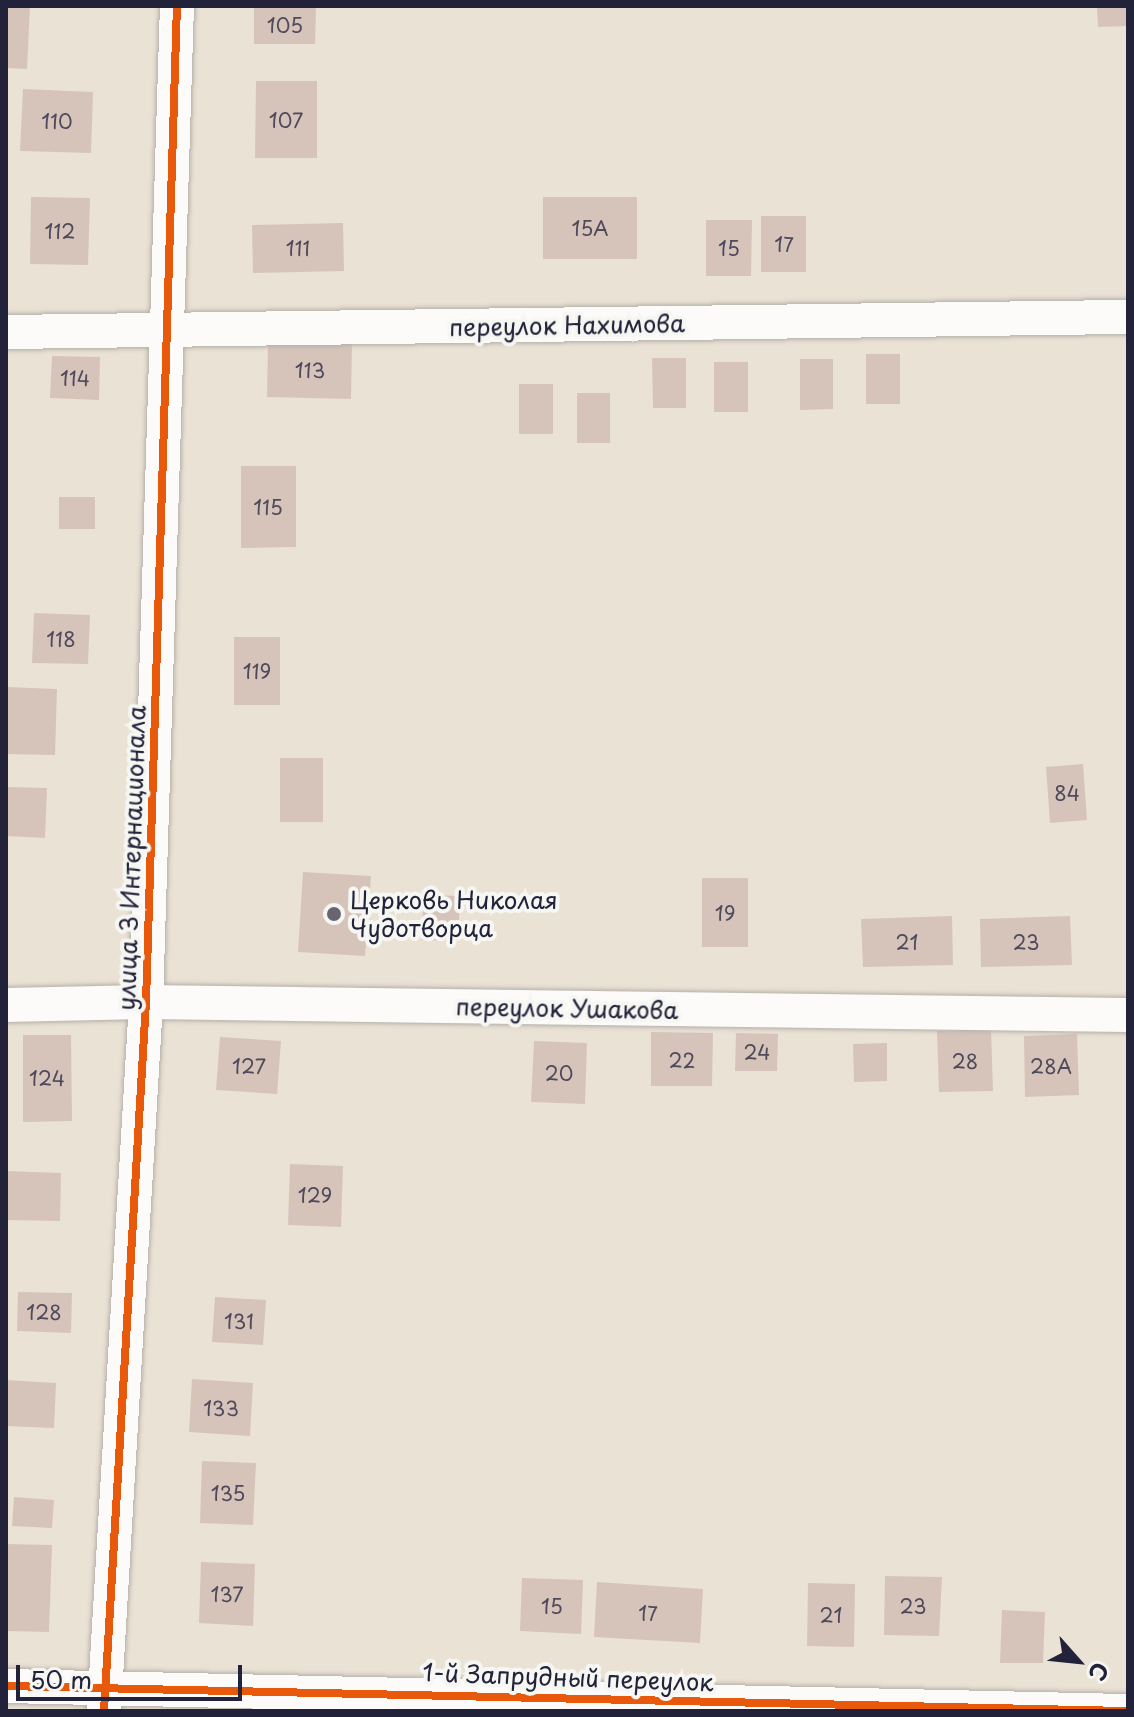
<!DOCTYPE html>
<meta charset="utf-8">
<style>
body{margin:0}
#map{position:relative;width:1134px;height:1717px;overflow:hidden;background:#eae2d4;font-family:"Playpen Sans",sans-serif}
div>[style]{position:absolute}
.building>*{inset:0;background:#d6c4bb}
.roads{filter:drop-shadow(0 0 2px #b4afa9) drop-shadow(0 0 2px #b4afa9)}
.minor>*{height:34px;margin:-17px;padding:0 17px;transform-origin:17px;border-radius:17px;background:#fcfbf9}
.cycleway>*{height:8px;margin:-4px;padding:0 4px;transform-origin:4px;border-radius:4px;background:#e8590c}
.dots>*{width:22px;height:22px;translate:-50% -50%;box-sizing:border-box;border:4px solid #f6f6f2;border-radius:50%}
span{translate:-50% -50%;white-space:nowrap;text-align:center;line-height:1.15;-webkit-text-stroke:8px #f6f6f2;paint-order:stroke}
.number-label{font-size:20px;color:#4f4a5b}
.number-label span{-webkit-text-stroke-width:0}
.street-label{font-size:24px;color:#22223b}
.poi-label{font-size:24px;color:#22223b}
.left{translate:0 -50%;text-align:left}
.frame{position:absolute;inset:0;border:8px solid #22223b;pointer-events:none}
.north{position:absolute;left:1038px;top:1621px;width:80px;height:80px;-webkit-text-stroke:6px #f6f6f2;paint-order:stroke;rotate:117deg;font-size:22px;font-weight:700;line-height:32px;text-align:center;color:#22223b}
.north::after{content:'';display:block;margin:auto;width:28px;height:36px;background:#22223b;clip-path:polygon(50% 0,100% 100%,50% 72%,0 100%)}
.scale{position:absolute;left:16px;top:1665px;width:226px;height:36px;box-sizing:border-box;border:4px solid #22223b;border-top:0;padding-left:10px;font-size:24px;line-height:28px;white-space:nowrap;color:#22223b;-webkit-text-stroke:6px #f6f6f2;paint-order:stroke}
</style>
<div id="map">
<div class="building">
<i style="clip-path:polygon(6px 6px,30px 6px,27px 69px,6px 68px)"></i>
<i style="clip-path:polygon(254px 6px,316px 6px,315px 44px,254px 44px)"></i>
<i style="clip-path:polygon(1097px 6px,1128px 6px,1128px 26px,1098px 27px)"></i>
<i style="clip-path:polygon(256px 81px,317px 81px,317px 158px,255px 158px)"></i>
<i style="clip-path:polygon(23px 89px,93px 92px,91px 153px,20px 151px)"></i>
<i style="clip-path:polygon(31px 197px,90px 198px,88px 265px,30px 264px)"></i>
<i style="clip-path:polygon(543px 197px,637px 197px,637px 259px,543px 259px)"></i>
<i style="clip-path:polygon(761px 216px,806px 216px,806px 272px,761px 272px)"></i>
<i style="clip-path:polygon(706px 220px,752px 220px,751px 276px,706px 276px)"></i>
<i style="clip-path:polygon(343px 223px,344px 271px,253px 273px,252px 225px)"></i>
<i style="clip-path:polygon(268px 341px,352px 342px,351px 399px,267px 397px)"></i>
<i style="clip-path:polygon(866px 354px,900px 354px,900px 404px,866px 404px)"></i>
<i style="clip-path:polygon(52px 356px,100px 357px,99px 400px,50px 398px)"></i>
<i style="clip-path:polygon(652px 358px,686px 358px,686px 408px,653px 408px)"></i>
<i style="clip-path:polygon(800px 359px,833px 359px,833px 409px,800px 410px)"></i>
<i style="clip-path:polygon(714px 362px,748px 362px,748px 412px,714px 412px)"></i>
<i style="clip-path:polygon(519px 384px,553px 384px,553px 434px,519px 434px)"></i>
<i style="clip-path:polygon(577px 393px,610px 393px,610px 443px,577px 443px)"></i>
<i style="clip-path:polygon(241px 466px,296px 466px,296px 547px,241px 548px)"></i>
<i style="clip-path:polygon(59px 497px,95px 497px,95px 529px,59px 529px)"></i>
<i style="clip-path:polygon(34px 613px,90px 615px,88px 664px,32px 663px)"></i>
<i style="clip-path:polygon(234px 637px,280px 637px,280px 705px,234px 705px)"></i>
<i style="clip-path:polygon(6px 687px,57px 689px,55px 755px,6px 754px)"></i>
<i style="clip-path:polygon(280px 758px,323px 758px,323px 822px,280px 822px)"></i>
<i style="clip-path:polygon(1083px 764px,1087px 820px,1050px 823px,1046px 767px)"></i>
<i style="clip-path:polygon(6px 787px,47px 788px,45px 838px,6px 836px)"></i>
<i style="clip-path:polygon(303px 872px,371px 876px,365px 956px,298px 952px)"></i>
<i style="clip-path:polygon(702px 878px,748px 878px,748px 947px,702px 947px)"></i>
<i style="clip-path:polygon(424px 895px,460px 896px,458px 941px,421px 940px)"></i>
<i style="clip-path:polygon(952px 916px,953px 965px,863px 967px,861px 919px)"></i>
<i style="clip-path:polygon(1070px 916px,1072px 965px,981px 967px,980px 919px)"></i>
<i style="clip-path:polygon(991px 1029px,993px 1091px,939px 1092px,937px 1031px)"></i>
<i style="clip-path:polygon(651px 1032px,713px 1033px,712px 1086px,651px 1086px)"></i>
<i style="clip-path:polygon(736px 1033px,778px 1034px,777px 1071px,735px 1071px)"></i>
<i style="clip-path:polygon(1077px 1034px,1079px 1095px,1025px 1097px,1024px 1036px)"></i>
<i style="clip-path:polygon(23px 1035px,71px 1035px,72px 1121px,23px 1122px)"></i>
<i style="clip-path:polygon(220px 1037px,281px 1041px,277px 1094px,216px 1090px)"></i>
<i style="clip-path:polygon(534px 1041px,587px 1043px,585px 1104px,531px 1102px)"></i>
<i style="clip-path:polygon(887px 1043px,887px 1081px,854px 1082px,853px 1044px)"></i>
<i style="clip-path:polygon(290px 1164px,343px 1166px,341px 1227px,288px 1225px)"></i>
<i style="clip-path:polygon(6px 1171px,61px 1173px,60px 1221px,6px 1220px)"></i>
<i style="clip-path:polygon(18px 1292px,72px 1293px,71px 1333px,17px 1331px)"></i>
<i style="clip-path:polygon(215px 1297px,266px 1300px,263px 1345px,212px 1342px)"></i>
<i style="clip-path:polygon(192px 1379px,253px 1383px,250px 1436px,189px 1432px)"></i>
<i style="clip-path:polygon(6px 1380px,56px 1383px,54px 1428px,6px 1426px)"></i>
<i style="clip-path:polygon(202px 1461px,256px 1463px,253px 1525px,200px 1523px)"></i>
<i style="clip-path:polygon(14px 1497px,54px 1500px,52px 1528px,12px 1526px)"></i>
<i style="clip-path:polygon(6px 1544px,52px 1545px,49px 1632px,6px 1631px)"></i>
<i style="clip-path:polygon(201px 1562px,255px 1564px,253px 1626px,199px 1623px)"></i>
<i style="clip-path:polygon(885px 1576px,942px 1577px,939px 1636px,884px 1635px)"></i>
<i style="clip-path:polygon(522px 1578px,583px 1580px,581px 1634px,520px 1631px)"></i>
<i style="clip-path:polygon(597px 1582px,703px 1589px,700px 1643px,594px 1637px)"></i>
<i style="clip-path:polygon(808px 1583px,855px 1584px,854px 1647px,807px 1646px)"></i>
<i style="clip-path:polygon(1002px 1610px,1045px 1612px,1043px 1663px,1000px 1663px)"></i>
</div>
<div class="roads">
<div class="minor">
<i style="left:6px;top:332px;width:1122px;rotate:-0.77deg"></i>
<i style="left:6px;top:1005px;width:140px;rotate:-1.2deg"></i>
<i style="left:146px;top:1002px;width:982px;rotate:0.76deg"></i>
<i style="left:6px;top:1686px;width:1122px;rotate:1.28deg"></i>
<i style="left:104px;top:1711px;width:710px;rotate:-86.61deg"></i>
<i style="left:146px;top:1002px;width:996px;rotate:-88.22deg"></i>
</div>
</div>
<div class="cycleway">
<i style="left:6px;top:1686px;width:1122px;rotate:1.28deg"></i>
<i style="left:104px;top:1711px;width:710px;rotate:-86.61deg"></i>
<i style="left:146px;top:1002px;width:996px;rotate:-88.22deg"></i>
</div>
<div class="dots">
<i style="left:334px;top:914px;background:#686571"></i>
</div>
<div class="number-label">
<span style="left:285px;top:25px">105</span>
<span style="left:286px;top:120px">107</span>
<span style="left:57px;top:121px">110</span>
<span style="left:590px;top:228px">15А</span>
<span style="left:60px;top:231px">112</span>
<span style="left:784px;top:244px">17</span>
<span style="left:298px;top:248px">111</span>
<span style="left:729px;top:248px">15</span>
<span style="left:310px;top:370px">113</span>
<span style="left:75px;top:378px">114</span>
<span style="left:268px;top:507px">115</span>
<span style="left:61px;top:639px">118</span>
<span style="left:257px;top:671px">119</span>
<span style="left:1067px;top:793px">84</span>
<span style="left:725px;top:913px">19</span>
<span style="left:907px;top:942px">21</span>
<span style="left:1026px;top:942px">23</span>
<span style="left:757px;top:1052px">24</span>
<span style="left:682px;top:1060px">22</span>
<span style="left:965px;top:1061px">28</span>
<span style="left:249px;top:1066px">127</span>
<span style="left:1051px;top:1066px">28А</span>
<span style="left:559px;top:1073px">20</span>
<span style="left:47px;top:1078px">124</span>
<span style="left:315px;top:1195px">129</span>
<span style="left:44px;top:1312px">128</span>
<span style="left:239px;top:1321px">131</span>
<span style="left:221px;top:1408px">133</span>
<span style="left:228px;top:1493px">135</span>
<span style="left:227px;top:1594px">137</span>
<span style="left:552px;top:1606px">15</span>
<span style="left:913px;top:1606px">23</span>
<span style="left:648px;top:1613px">17</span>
<span style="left:831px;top:1615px">21</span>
</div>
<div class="street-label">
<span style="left:567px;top:325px;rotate:-1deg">переулок Нахимова</span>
<span style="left:131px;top:858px;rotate:-88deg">улица 3 Интернационала</span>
<span style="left:567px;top:1008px;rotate:1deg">переулок Ушакова</span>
<span style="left:568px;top:1677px;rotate:2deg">1-й Запрудный переулок</span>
</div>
<div class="poi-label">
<span class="left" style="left:350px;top:914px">Церковь Николая<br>Чудотворца</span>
</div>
<div class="frame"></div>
<div class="north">С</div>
<div class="scale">50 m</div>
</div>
